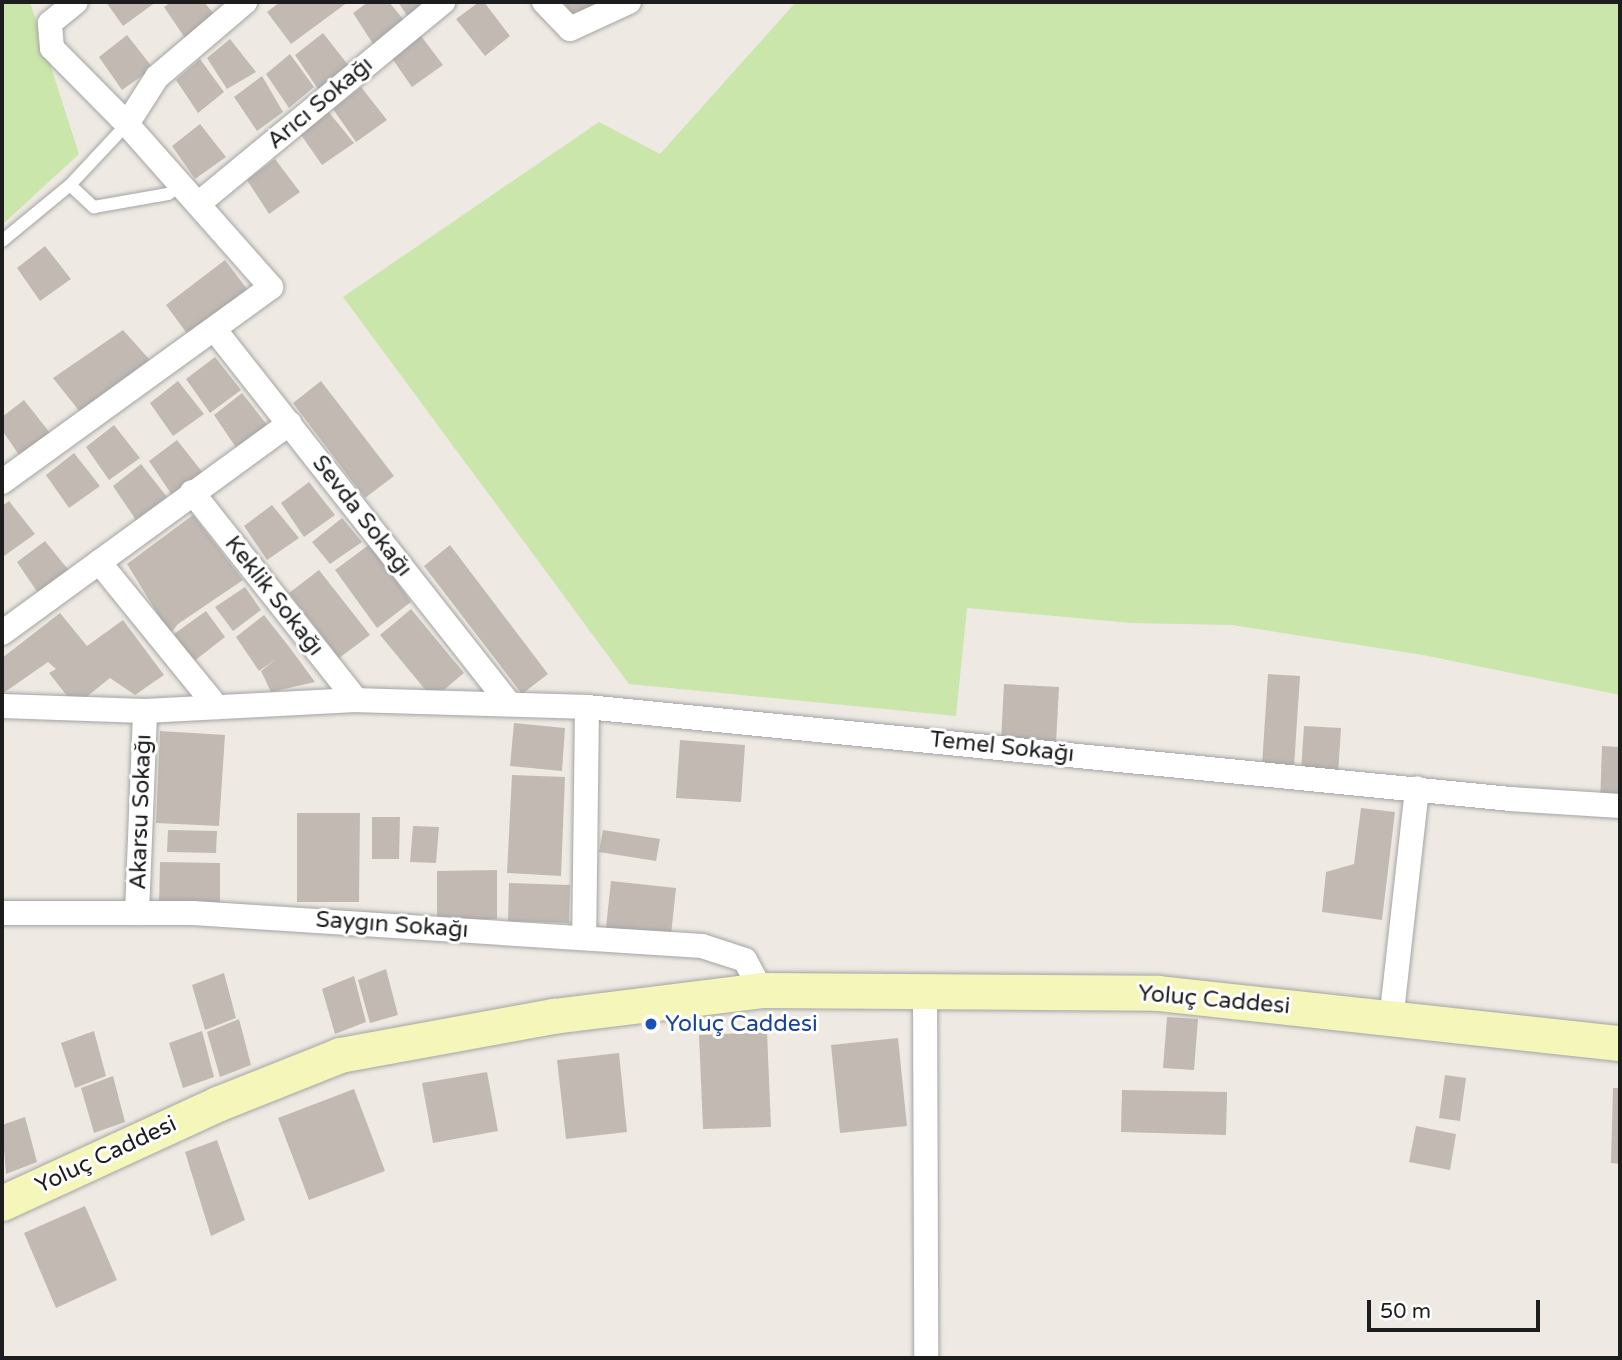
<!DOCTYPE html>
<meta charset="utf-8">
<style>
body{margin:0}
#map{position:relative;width:1622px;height:1360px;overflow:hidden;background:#eeeae3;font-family:"Varela Round",sans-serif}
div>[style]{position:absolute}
.grass>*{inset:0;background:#cae6ab}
.building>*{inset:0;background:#c2b9b3}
.roads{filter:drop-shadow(0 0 2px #a4a4a4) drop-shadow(0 0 2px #a4a4a4)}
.lane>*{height:12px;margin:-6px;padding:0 6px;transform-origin:6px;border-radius:6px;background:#fff}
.street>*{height:24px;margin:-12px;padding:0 12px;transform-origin:12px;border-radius:12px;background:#fff}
.secondary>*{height:35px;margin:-17.5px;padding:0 17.5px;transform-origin:17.5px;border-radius:17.5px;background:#f5f6b9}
.dots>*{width:19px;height:19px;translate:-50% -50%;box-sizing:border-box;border:4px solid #fff;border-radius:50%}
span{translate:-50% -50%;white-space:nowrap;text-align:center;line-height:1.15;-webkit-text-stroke:6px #fff;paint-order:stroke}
.street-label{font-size:23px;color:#1d1d1d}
.transit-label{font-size:23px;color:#164399}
.left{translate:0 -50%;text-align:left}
.frame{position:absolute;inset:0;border:4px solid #1d1d1d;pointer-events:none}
.scale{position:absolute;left:1367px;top:1300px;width:173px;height:32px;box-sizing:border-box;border:4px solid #1d1d1d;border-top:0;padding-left:9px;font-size:21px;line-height:24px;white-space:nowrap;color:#1d1d1d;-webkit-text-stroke:5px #fff;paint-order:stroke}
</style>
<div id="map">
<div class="grass">
<i style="clip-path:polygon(2px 2px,30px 2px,79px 154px,2px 225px)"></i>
<i style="clip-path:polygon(796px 2px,1620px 2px,1620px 695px,1423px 655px,1232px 625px,1131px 623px,967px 608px,956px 716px,629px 684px,343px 297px,599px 122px,660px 154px)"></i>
</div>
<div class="building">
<i style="clip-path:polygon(106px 2px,156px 2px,123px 26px)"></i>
<i style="clip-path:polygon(171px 2px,204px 2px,218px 19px,187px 41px,164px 7px)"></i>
<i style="clip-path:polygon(280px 2px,348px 2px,291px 44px,267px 12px)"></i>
<i style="clip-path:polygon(368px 2px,389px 2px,407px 24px,375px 47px,353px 13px)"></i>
<i style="clip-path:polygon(398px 2px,428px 2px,408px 17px)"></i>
<i style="clip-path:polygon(479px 2px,484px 2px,510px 36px,485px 56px,456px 19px)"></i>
<i style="clip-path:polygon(564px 2px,600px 2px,573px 16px)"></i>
<i style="clip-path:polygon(418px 32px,443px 65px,412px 87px,389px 54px)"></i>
<i style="clip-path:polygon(323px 33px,349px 66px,318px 89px,295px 55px)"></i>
<i style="clip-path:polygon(127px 35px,153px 68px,122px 90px,99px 57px)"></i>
<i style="clip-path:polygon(230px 39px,256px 72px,227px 89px,207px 58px)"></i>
<i style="clip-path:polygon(290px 54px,314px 87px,289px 108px,266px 74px)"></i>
<i style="clip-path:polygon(200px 59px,224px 92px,198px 113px,176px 80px)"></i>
<i style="clip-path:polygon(262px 76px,283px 112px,257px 131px,234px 97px)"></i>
<i style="clip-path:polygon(361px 87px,387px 120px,356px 142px,333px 109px)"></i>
<i style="clip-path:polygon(327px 110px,354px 143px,322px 165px,299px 132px)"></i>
<i style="clip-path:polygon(200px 124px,226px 157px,195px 179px,172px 146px)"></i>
<i style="clip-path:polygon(275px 159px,300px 192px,269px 214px,247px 180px)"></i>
<i style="clip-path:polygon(45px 246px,71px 279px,40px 301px,17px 268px)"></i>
<i style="clip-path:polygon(225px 260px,250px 293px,191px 339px,166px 305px)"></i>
<i style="clip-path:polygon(123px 330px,150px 360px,80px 412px,53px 378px)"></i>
<i style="clip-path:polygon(215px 357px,241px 390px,210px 413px,186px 379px)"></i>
<i style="clip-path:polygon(178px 381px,204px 414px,173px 436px,150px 403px)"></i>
<i style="clip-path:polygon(321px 381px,394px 476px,365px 498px,293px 403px)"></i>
<i style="clip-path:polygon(242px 393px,268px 426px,237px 449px,214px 415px)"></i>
<i style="clip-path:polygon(24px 400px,50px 433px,19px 455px,2px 430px,2px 417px)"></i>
<i style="clip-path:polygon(114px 425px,140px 458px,109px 480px,86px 447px)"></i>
<i style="clip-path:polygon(177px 440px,203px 473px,172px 495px,149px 461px)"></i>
<i style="clip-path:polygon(74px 453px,100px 486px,69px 508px,46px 475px)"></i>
<i style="clip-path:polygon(141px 464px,167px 497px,136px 520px,113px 486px)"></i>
<i style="clip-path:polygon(309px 482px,335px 515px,304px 537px,281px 503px)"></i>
<i style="clip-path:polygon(9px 501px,35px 534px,4px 556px,2px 506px)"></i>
<i style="clip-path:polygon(272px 505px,299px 538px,267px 560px,244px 526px)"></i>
<i style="clip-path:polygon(193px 515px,243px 580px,178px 624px,170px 634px,127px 564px)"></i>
<i style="clip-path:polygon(342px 518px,362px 542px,330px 564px,312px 542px)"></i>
<i style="clip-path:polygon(45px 541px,71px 573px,40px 596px,17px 562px)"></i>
<i style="clip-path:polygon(370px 544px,411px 602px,377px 628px,335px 570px)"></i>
<i style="clip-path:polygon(450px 545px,548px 674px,522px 694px,424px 566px)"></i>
<i style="clip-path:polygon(319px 570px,370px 635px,339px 658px,289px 593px)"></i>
<i style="clip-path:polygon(245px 587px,261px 610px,233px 631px,215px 607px)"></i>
<i style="clip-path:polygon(411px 609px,464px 673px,433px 699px,380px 635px)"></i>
<i style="clip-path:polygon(206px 611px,225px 637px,193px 662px,174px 634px)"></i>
<i style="clip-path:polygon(60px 613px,87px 646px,123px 620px,164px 675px,135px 695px,110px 678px,75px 706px,49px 673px,56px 669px,48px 662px,2px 694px,2px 658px)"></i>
<i style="clip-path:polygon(264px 615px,290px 648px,315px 682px,271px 692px,261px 671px,276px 659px,259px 671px,236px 637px)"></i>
<i style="clip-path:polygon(1268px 674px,1300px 676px,1294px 767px,1262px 765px)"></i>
<i style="clip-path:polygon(1004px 684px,1059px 687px,1056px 743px,1001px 740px)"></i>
<i style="clip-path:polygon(514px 723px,565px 728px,562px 771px,510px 766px)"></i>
<i style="clip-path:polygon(1304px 726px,1341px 728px,1338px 775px,1301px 772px)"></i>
<i style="clip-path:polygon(160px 731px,225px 735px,219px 826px,156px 823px)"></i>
<i style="clip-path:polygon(680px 740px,745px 745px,741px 802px,676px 798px)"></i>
<i style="clip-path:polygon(1602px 746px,1620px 747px,1620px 806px,1600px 806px)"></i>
<i style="clip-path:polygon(512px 775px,565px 777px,561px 876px,507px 873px)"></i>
<i style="clip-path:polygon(1361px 808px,1395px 812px,1382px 920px,1322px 912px,1326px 872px,1354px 864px)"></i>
<i style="clip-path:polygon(297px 813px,360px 813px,359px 902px,297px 902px)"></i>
<i style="clip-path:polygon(372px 817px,400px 817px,399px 859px,372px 859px)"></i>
<i style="clip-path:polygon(413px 826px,439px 827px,436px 863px,410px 862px)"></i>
<i style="clip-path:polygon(168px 830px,217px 831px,216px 853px,167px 852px)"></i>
<i style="clip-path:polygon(603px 830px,660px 839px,656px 861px,599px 852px)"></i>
<i style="clip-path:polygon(160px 862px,220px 863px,220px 905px,159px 904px)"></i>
<i style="clip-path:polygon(497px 870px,497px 919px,437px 920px,437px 871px)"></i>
<i style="clip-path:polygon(611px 881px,676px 888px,671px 935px,606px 928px)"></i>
<i style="clip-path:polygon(509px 883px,570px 885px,569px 923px,508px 921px)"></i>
<i style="clip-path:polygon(386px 969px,398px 1015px,370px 1023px,358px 980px)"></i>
<i style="clip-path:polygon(224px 973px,236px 1018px,205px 1030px,192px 985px)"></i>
<i style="clip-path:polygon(354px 976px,366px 1022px,335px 1034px,322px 989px)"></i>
<i style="clip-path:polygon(1167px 1017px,1198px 1019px,1194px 1070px,1163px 1068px)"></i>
<i style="clip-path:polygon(239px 1019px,251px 1065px,220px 1077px,207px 1032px)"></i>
<i style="clip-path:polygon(94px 1031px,106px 1076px,75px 1088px,61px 1043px)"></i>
<i style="clip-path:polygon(202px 1031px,214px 1077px,183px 1088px,169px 1043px)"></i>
<i style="clip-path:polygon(767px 1032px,771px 1127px,703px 1129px,699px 1035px)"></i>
<i style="clip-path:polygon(898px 1038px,907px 1126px,840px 1133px,831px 1045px)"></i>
<i style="clip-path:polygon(619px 1053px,627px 1132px,566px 1139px,557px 1060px)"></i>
<i style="clip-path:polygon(487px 1072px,498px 1131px,433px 1143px,422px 1083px)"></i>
<i style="clip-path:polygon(1445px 1075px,1466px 1078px,1460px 1121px,1439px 1118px)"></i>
<i style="clip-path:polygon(113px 1076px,125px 1122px,94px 1133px,81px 1088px)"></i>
<i style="clip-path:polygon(1613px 1088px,1620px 1088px,1620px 1164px,1611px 1163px)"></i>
<i style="clip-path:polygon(354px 1089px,385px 1171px,309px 1200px,278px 1118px)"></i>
<i style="clip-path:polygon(1122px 1090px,1227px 1092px,1226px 1135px,1121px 1132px)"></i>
<i style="clip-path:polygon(25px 1117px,37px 1162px,6px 1174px,2px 1125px)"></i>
<i style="clip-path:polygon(1416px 1126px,1456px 1134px,1450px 1170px,1409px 1162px)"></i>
<i style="clip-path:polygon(217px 1140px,245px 1220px,211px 1236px,185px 1152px)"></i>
<i style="clip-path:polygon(85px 1206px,117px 1280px,56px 1308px,24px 1233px)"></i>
</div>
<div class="roads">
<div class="lane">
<i style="left:70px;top:185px;width:33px;rotate:43deg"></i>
<i style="left:94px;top:207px;width:75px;rotate:-10deg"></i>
<i style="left:168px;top:194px;width:16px;rotate:-35deg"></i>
<i style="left:2px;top:241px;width:88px;rotate:-39.5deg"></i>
<i style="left:70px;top:185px;width:83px;rotate:-46.9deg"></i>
</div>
<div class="street">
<i style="left:544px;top:2px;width:37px;rotate:46deg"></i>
<i style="left:570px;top:29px;width:65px;rotate:-24.6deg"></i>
<i style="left:127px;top:124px;width:56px;rotate:-57.4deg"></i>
<i style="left:157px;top:77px;width:116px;rotate:-40.4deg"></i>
<i style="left:198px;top:204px;width:318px;rotate:-39.5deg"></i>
<i style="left:215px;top:330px;width:474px;rotate:51.8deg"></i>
<i style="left:2px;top:482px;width:332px;rotate:-35.9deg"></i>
<i style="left:271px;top:287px;width:217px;rotate:-131.5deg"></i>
<i style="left:127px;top:124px;width:107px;rotate:-134.6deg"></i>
<i style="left:52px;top:48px;width:25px;rotate:-95deg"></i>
<i style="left:50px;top:23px;width:33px;rotate:-39deg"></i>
<i style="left:192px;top:492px;width:265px;rotate:51.7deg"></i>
<i style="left:99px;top:562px;width:187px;rotate:50.9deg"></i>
<i style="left:2px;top:633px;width:356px;rotate:-36.1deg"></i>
<i style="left:2px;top:706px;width:143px;rotate:2deg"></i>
<i style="left:145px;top:711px;width:211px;rotate:-3deg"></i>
<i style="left:356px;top:700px;width:231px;rotate:1.7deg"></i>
<i style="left:587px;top:707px;width:231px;rotate:90.7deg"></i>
<i style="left:587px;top:707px;width:928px;rotate:5.69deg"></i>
<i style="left:1510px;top:799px;width:110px;rotate:3.6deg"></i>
<i style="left:2px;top:913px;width:191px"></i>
<i style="left:193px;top:913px;width:510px;rotate:3.71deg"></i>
<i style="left:702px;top:946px;width:45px;rotate:18deg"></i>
<i style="left:745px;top:960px;width:34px;rotate:62deg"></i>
<i style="left:137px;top:913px;width:202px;rotate:-87.7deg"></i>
<i style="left:925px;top:990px;width:368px;rotate:89.8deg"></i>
<i style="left:1391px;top:1021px;width:234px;rotate:-83.6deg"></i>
</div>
<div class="secondary">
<i style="left:2px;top:1203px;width:237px;rotate:-24.7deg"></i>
<i style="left:217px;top:1104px;width:132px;rotate:-21.7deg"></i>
<i style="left:340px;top:1055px;width:217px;rotate:-10.4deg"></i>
<i style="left:553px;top:1016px;width:210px;rotate:-7.1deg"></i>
<i style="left:761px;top:990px;width:397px;rotate:0.4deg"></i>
<i style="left:1158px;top:993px;width:465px;rotate:6.2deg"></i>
</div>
</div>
<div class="dots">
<i style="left:651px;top:1024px;background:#1a4fb4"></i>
</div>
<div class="street-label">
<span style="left:320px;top:103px;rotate:-40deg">Arıcı Sokağı</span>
<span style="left:362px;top:516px;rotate:52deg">Sevda Sokağı</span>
<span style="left:274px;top:596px;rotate:52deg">Keklik Sokağı</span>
<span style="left:1002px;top:747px;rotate:6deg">Temel Sokağı</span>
<span style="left:141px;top:812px;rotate:-88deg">Akarsu Sokağı</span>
<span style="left:392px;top:925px;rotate:4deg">Saygın Sokağı</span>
<span style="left:1214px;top:1000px;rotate:5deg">Yoluç Caddesi</span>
<span style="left:106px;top:1155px;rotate:-25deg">Yoluç Caddesi</span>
</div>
<div class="transit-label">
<span class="left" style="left:665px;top:1024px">Yoluç Caddesi</span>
</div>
<div class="frame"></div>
<div class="scale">50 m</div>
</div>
